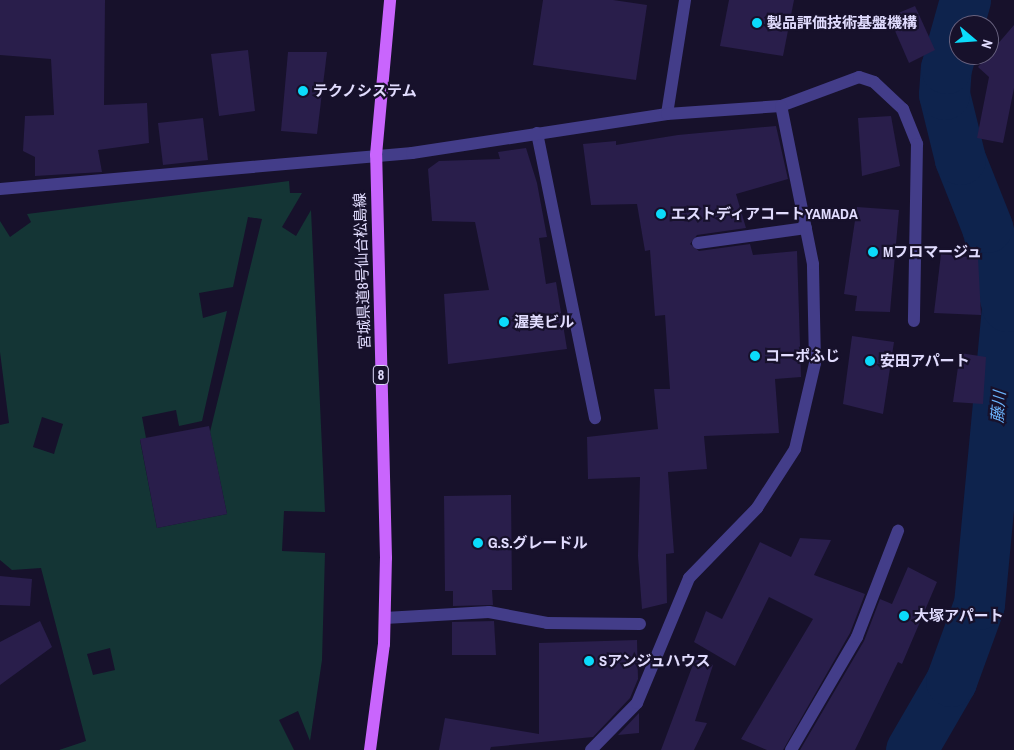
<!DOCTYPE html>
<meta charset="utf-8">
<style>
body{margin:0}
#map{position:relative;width:1014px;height:750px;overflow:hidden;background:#17112b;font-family:"Archivo Narrow","Noto Sans JP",sans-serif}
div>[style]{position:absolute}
.green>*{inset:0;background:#143535}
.river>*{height:51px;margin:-25.5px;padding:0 25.5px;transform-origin:25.5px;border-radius:25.5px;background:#0e234d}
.building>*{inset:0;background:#291e4b}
.lane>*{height:12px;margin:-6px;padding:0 6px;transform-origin:6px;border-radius:6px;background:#433d89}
.street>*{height:12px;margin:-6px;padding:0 6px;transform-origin:6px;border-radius:6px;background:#433d89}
.primary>*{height:12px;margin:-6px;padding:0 6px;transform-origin:6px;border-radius:6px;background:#c965fd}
.dots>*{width:14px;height:14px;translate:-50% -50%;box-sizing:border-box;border:2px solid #17112b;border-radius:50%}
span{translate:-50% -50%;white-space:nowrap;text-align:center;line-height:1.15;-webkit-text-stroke:4.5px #17112b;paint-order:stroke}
.shield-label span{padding:1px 4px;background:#17112b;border:1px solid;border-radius:4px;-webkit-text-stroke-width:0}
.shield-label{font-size:14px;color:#e1dcfe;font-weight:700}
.poi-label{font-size:15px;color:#e1dcfe;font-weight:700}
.left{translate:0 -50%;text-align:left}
.street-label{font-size:15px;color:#e1dcfe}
.water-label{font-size:16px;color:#6bb4fd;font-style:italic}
.north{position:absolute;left:949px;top:15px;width:50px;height:50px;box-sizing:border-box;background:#17112b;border:1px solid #68627f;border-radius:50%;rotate:108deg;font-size:14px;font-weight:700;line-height:20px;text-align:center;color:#e1dcfe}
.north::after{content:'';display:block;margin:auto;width:18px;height:22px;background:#0bdbfb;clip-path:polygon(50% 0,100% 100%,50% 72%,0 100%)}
</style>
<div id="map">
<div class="green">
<i style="clip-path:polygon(evenodd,289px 181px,290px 193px,302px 193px,282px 227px,296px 236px,311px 210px,325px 512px,284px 511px,282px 551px,325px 553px,322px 660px,310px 741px,298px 711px,279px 720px,294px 750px,59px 750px,86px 741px,41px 568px,12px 570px,0 560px,0 425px,9px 423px,0 352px,0 221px,10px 237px,31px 222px,27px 214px,289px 181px,248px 217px,262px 219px,210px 432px,227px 514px,157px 528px,140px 440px,146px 438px,142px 417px,176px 410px,179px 426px,202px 421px,227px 311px,203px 318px,199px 293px,233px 287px,248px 217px,289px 181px,42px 417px,63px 424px,54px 454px,33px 447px,42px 417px,289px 181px,110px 648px,115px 670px,93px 675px,87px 654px,110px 648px)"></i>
</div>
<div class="river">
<i style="left:911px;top:750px;width:80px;rotate:-59.9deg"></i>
<i style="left:951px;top:681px;width:82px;rotate:-70deg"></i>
<i style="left:979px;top:604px;width:299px;rotate:-84.6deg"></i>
<i style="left:1007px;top:306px;width:81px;rotate:-104.2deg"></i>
<i style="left:987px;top:227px;width:73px;rotate:-111.7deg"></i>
<i style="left:960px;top:159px;width:67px;rotate:-103.8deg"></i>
<i style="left:944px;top:94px;width:26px;rotate:-86deg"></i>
<i style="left:946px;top:68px;width:71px;rotate:-74.4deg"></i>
</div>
<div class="building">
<i style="clip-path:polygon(0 0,105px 0,104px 105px,147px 103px,149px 143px,98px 150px,102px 172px,35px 176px,35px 157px,23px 151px,25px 116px,54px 115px,51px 59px,0 55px)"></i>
<i style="clip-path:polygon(543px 0,613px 0,647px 5px,636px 80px,533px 65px)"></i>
<i style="clip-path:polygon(729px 0,794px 0,783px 56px,720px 46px)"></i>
<i style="clip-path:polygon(915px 6px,935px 50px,909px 63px,889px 17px)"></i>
<i style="clip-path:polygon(1014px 25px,1014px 88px,1003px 143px,977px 138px,989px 77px,978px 67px)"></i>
<i style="clip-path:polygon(248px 50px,255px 111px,219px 116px,211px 54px)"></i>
<i style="clip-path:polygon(288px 52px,327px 52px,317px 134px,281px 131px)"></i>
<i style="clip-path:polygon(891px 116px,900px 166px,862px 176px,858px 118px)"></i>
<i style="clip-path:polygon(203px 118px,208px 160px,163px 165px,158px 123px)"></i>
<i style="clip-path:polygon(776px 126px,788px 179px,736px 194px,746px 228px,697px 235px,690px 244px,699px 251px,750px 244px,753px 255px,797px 251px,801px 377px,775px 379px,779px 433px,704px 436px,707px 469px,668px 472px,674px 553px,666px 554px,667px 603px,642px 609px,638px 556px,640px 477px,588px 479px,587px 437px,658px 429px,654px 389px,670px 389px,665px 315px,655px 316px,650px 250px,645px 251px,637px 204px,591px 205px,583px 144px,616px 141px,616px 145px,678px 135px)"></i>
<i style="clip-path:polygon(526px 148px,537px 183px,547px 237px,539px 238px,546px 284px,556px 282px,567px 349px,448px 364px,444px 294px,489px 290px,475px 222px,432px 221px,428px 169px,439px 161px,500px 159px,498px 152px)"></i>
<i style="clip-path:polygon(857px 207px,899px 210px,890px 312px,855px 311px,857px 296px,844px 294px)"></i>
<i style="clip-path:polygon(941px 254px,978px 258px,981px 315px,934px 313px)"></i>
<i style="clip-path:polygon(852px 336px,894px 342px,883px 414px,843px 404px)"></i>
<i style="clip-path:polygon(960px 353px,986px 357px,983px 404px,953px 402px)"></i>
<i style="clip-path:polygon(209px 426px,227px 514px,157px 528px,140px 439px)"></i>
<i style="clip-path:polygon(511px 495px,512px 590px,492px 590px,493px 605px,453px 606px,453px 591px,445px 591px,444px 496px)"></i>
<i style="clip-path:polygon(800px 538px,831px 540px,814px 575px,865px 594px,850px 633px,783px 750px,767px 750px,741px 739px,813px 619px,769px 597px,735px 666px,694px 642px,706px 611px,722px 619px,760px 542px,791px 557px)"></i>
<i style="clip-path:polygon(908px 567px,937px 582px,902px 664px,898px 662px,855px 750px,800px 750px,864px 641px,880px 599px,892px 604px)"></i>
<i style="clip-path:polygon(0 576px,32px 579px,30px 606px,0 605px)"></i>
<i style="clip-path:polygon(40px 621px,52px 647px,0 685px,0 642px)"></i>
<i style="clip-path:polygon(494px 621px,496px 655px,452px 655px,452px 622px)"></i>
<i style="clip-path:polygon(637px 640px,638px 679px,630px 698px,593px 737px,491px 747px,490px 750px,439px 750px,445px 718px,539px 734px,539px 643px)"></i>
<i style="clip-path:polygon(695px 659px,713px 665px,695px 721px,707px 723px,694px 750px,661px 750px)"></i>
<i style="clip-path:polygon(639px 713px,639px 733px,618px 735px)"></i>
</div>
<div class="lane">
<i style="left:537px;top:133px;width:291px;rotate:78.5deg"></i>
<i style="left:698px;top:243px;width:109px;rotate:-7.9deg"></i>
<i style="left:385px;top:618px;width:104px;rotate:-3.3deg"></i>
<i style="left:489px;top:612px;width:59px;rotate:10.7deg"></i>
<i style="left:547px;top:623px;width:93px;rotate:0.6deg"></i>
<i style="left:791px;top:750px;width:131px;rotate:-59.7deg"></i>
<i style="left:857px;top:637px;width:114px;rotate:-68.9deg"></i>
</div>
<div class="street">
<i style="left:667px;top:114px;width:115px;rotate:-81deg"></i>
<i style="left:0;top:189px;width:414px;rotate:-5deg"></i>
<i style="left:412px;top:153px;width:258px;rotate:-8.7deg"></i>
<i style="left:667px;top:114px;width:114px;rotate:-4deg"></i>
<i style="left:781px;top:106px;width:83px;rotate:-20.4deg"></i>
<i style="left:859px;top:77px;width:16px;rotate:18deg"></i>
<i style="left:874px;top:82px;width:40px;rotate:43deg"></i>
<i style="left:903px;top:109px;width:38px;rotate:68deg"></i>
<i style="left:917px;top:144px;width:177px;rotate:91deg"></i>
<i style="left:591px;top:750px;width:66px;rotate:-45.6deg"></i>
<i style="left:637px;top:703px;width:135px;rotate:-67.4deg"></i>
<i style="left:689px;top:578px;width:98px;rotate:-45.8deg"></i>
<i style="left:757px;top:508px;width:70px;rotate:-57.2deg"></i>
<i style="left:795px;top:449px;width:88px;rotate:-76.9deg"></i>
<i style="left:815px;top:363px;width:99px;rotate:-91.2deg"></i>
<i style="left:813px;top:264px;width:161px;rotate:-101.4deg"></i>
</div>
<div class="primary">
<i style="left:370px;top:750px;width:107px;rotate:-82.5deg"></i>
<i style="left:384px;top:644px;width:86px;rotate:-88.7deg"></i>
<i style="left:386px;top:558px;width:403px;rotate:-91.4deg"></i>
<i style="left:376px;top:155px;width:156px;rotate:-84.8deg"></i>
</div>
<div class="dots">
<i style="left:757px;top:23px;background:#0bdbfb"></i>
<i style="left:303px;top:91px;background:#0bdbfb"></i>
<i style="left:661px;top:214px;background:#0bdbfb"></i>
<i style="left:873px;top:252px;background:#0bdbfb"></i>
<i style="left:504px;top:322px;background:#0bdbfb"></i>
<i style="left:755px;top:356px;background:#0bdbfb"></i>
<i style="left:870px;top:361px;background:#0bdbfb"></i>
<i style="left:478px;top:543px;background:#0bdbfb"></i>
<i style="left:904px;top:616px;background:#0bdbfb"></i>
<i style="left:589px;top:661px;background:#0bdbfb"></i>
</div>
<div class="shield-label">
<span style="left:381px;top:375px">8</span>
</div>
<div class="poi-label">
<span class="left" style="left:767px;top:23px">製品評価技術基盤機構</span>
<span class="left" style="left:313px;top:91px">テクノシステム</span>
<span class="left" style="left:671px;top:214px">エストディアコートYAMADA</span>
<span class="left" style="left:883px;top:252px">Mフロマージュ</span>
<span class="left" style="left:514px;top:322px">渥美ビル</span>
<span class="left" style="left:765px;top:356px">コーポふじ</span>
<span class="left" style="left:880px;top:361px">安田アパート</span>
<span class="left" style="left:488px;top:543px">G.S.グレードル</span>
<span class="left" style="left:914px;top:616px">大塚アパート</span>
<span class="left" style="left:599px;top:661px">Sアンジュハウス</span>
</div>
<div class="street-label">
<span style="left:362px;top:271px;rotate:-92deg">宮城県道8号仙台松島線</span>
</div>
<div class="water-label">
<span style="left:998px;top:407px;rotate:-85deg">藤川</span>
</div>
<div class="north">N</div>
</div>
